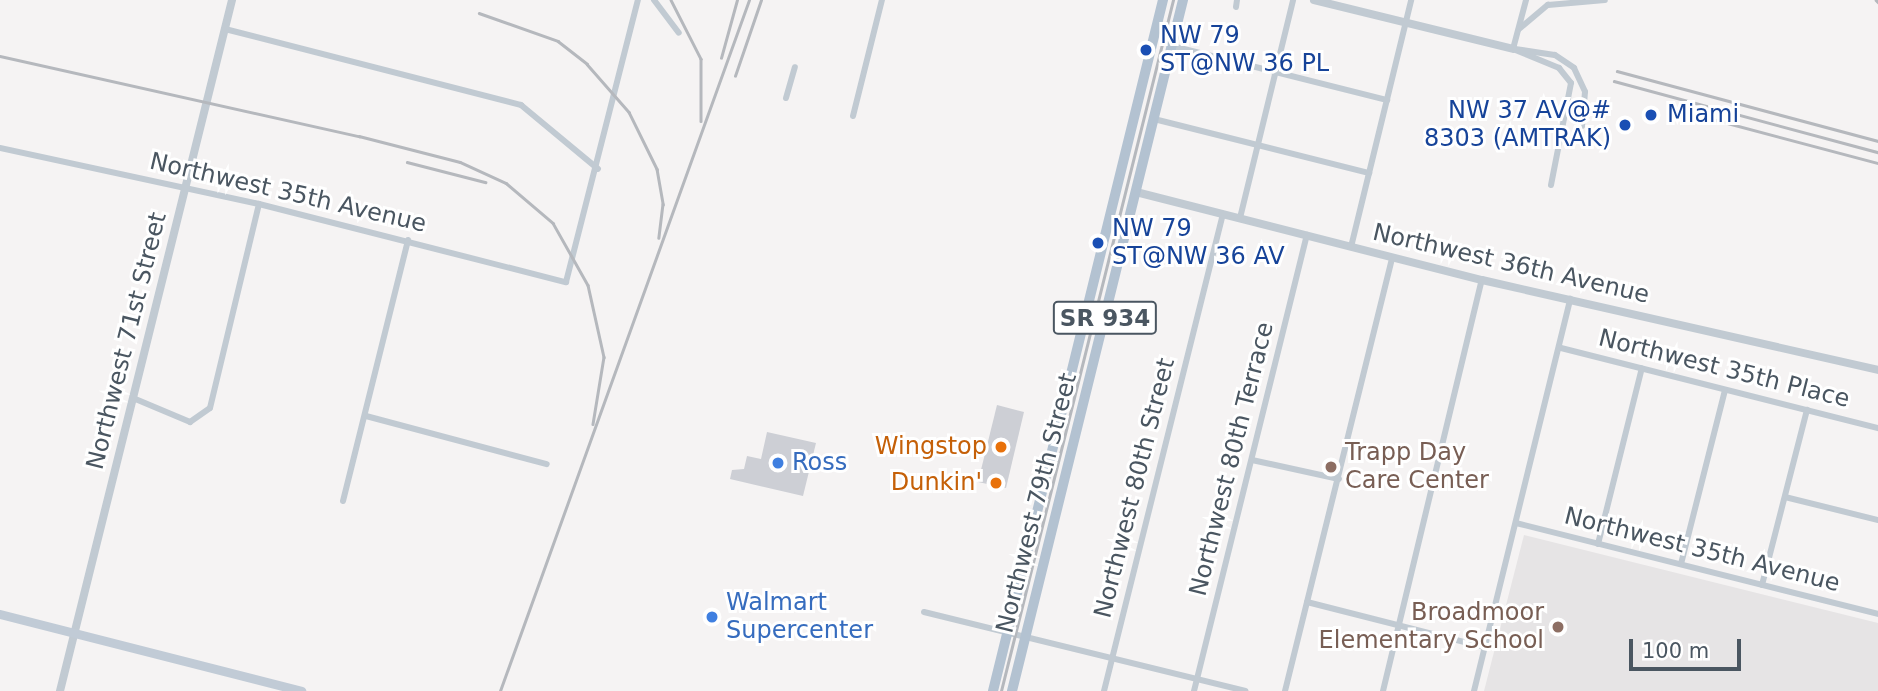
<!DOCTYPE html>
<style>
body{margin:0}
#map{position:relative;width:1878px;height:691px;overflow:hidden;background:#f5f3f3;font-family:"DejaVu Sans",sans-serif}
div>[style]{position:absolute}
.education>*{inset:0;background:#e6e4e5}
.building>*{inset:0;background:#cdcfd5}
.minor>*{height:6px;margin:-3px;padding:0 3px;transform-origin:3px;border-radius:3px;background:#c1cad2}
.tertiary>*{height:8px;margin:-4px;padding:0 4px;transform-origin:4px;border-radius:4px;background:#c1cad2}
.secondary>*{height:9px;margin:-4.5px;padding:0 4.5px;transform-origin:4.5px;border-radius:4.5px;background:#c1cbd6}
.primary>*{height:10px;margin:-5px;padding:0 5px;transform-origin:5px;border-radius:5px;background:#b3c2d1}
.rail>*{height:2.5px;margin:-1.25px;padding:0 1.25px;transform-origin:1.25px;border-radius:1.25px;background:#b5b8bd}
.dots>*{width:19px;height:19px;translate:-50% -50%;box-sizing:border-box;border:4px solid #fff;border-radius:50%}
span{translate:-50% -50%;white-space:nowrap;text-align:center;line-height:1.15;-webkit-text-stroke:6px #fff;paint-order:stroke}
.shield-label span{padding:2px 5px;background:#fff;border:2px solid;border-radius:5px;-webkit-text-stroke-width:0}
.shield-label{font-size:23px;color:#4a5661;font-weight:700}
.transit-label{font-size:24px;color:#164399}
.left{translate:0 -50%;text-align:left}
.right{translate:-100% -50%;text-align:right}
.street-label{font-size:24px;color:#4a5661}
.food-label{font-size:24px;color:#c56008}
.education-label{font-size:24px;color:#785e54}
.shop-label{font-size:24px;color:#366cbe}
.scale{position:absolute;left:1629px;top:639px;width:112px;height:32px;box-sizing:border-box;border:4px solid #4a5661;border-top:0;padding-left:9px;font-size:21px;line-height:24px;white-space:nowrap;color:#4a5661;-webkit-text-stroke:5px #fff;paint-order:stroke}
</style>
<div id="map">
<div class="education">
<i style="clip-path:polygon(1524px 535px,1878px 623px,1878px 691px,1484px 691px)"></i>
</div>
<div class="building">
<i style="clip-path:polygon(997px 405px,1024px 412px,1006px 488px,978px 482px)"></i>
<i style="clip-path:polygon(767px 432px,816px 443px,803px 496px,730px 479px,732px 470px,744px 469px,747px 456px,761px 459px)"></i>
</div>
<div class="minor">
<i style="left:654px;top:0;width:41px;rotate:52.9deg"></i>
<i style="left:1236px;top:7px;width:7px;rotate:-82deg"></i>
<i style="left:225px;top:29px;width:306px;rotate:14.4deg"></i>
<i style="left:521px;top:105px;width:100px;rotate:39.7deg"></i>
<i style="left:1519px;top:29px;width:38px;rotate:-40deg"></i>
<i style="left:1548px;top:5px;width:57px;rotate:-5deg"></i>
<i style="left:1172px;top:46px;width:222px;rotate:14.1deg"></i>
<i style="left:1513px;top:49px;width:50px;rotate:22.4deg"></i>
<i style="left:1559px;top:68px;width:19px;rotate:51deg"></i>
<i style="left:1571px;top:83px;width:104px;rotate:101.1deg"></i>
<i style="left:1513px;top:49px;width:51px;rotate:-75.1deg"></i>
<i style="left:1515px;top:49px;width:40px;rotate:8.5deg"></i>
<i style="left:1555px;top:55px;width:23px;rotate:34deg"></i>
<i style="left:1574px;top:68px;width:26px;rotate:65deg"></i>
<i style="left:1585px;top:92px;width:34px;rotate:95deg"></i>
<i style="left:786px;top:98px;width:32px;rotate:-74deg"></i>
<i style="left:853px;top:116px;width:120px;rotate:-76deg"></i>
<i style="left:1154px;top:119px;width:222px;rotate:14.1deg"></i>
<i style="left:0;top:148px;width:265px;rotate:12.2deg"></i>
<i style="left:259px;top:204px;width:317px;rotate:14.3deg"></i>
<i style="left:566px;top:282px;width:291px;rotate:-75.7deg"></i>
<i style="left:1240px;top:218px;width:224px;rotate:-76.3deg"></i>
<i style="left:1351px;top:247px;width:254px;rotate:-76.3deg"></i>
<i style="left:1561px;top:348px;width:327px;rotate:14.2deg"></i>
<i style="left:133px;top:398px;width:62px;rotate:22.8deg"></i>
<i style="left:190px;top:422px;width:24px;rotate:-35deg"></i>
<i style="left:210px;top:408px;width:210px;rotate:-76.5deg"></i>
<i style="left:366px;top:416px;width:187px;rotate:14.9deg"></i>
<i style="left:1252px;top:460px;width:89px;rotate:12.3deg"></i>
<i style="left:1785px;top:497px;width:96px;rotate:13.9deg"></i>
<i style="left:343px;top:501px;width:269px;rotate:-76deg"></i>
<i style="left:1516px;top:523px;width:373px;rotate:14.1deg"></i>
<i style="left:1598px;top:544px;width:181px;rotate:-76deg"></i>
<i style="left:1681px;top:564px;width:179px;rotate:-75.8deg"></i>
<i style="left:1762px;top:585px;width:181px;rotate:-75.6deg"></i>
<i style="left:1307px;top:602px;width:183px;rotate:14.3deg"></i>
<i style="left:924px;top:612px;width:331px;rotate:13.8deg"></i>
<i style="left:1104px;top:691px;width:492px;rotate:-76deg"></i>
<i style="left:1194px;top:691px;width:470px;rotate:-76.1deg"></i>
<i style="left:1285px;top:691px;width:446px;rotate:-76.1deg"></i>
<i style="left:1383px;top:691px;width:423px;rotate:-76.5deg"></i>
<i style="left:1474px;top:691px;width:404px;rotate:-76.2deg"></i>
</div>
<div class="tertiary">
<i style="left:1314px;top:0;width:205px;rotate:13.8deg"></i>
<i style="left:1136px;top:192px;width:357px;rotate:14.3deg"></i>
<i style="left:1482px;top:280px;width:406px;rotate:12.8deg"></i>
<i style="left:60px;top:691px;width:712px;rotate:-76.02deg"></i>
</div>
<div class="secondary">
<i style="left:0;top:614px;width:311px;rotate:14.3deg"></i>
</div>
<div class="primary">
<i style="left:993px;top:691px;width:712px;rotate:-76.18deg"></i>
<i style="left:1012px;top:691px;width:712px;rotate:-76.1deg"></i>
</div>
<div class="rail">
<i style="left:671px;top:0;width:66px;rotate:63deg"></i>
<i style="left:701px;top:59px;width:62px;rotate:90deg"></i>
<i style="left:1876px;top:0;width:3px;rotate:45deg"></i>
<i style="left:479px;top:13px;width:84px;rotate:19.5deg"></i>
<i style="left:558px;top:41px;width:37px;rotate:38deg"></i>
<i style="left:587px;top:64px;width:64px;rotate:48.8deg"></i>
<i style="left:629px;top:112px;width:64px;rotate:63.8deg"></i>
<i style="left:657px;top:169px;width:36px;rotate:80deg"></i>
<i style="left:663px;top:204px;width:34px;rotate:97deg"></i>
<i style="left:0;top:56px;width:368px;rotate:12.6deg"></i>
<i style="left:359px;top:136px;width:104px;rotate:14.4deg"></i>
<i style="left:460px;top:162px;width:51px;rotate:24.5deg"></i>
<i style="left:506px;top:183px;width:62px;rotate:40.4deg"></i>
<i style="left:553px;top:223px;width:71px;rotate:60.6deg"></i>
<i style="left:588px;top:285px;width:74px;rotate:77.5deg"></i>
<i style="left:604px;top:357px;width:68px;rotate:99.3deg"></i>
<i style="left:721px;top:58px;width:60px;rotate:-74.6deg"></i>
<i style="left:1617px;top:71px;width:270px;rotate:15deg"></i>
<i style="left:735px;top:76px;width:80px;rotate:-71.1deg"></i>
<i style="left:1614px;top:81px;width:273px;rotate:15.1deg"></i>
<i style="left:1701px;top:116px;width:183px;rotate:14.9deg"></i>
<i style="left:407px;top:162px;width:81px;rotate:14.4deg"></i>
<i style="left:500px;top:691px;width:734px;rotate:-70.18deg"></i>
<i style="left:1001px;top:691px;width:712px;rotate:-76.02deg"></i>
</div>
<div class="dots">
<i style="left:1146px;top:50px;background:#1a4fb4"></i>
<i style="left:1651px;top:115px;background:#1a4fb4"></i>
<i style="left:1625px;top:125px;background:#1a4fb4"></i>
<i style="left:1098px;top:243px;background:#1a4fb4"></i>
<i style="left:1001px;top:447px;background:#e8710a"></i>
<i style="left:778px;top:463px;background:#3f7fe0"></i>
<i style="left:1331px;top:467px;background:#8d6e63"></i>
<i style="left:996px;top:483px;background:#e8710a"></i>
<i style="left:712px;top:617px;background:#3f7fe0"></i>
<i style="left:1558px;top:627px;background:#8d6e63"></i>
</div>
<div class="shield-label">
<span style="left:1105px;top:318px">SR 934</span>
</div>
<div class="transit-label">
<span class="left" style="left:1160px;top:50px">NW 79<br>ST@NW 36 PL</span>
<span class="right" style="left:1611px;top:125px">NW 37 AV@#<br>8303 (AMTRAK)</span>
<span class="left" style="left:1667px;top:115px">Miami</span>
<span class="left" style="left:1112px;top:243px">NW 79<br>ST@NW 36 AV</span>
</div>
<div class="street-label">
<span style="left:288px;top:193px;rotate:13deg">Northwest 35th Avenue</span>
<span style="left:1511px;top:264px;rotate:13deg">Northwest 36th Avenue</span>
<span style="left:127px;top:341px;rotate:-76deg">Northwest 71st Street</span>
<span style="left:1724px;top:369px;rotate:14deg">Northwest 35th Place</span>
<span style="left:1232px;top:459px;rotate:-76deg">Northwest 80th Terrace</span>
<span style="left:1135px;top:488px;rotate:-76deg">Northwest 80th Street</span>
<span style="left:1037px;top:503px;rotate:-76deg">Northwest 79th Street</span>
<span style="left:1702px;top:550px;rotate:14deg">Northwest 35th Avenue</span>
</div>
<div class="food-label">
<span class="right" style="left:987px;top:447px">Wingstop</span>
<span class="right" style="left:982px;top:483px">Dunkin'</span>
</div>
<div class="education-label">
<span class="left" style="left:1345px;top:467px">Trapp Day<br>Care Center</span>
<span class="right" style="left:1544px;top:627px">Broadmoor<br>Elementary School</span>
</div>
<div class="shop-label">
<span class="left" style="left:792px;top:463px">Ross</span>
<span class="left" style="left:726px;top:617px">Walmart<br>Supercenter</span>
</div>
<div class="scale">100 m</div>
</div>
